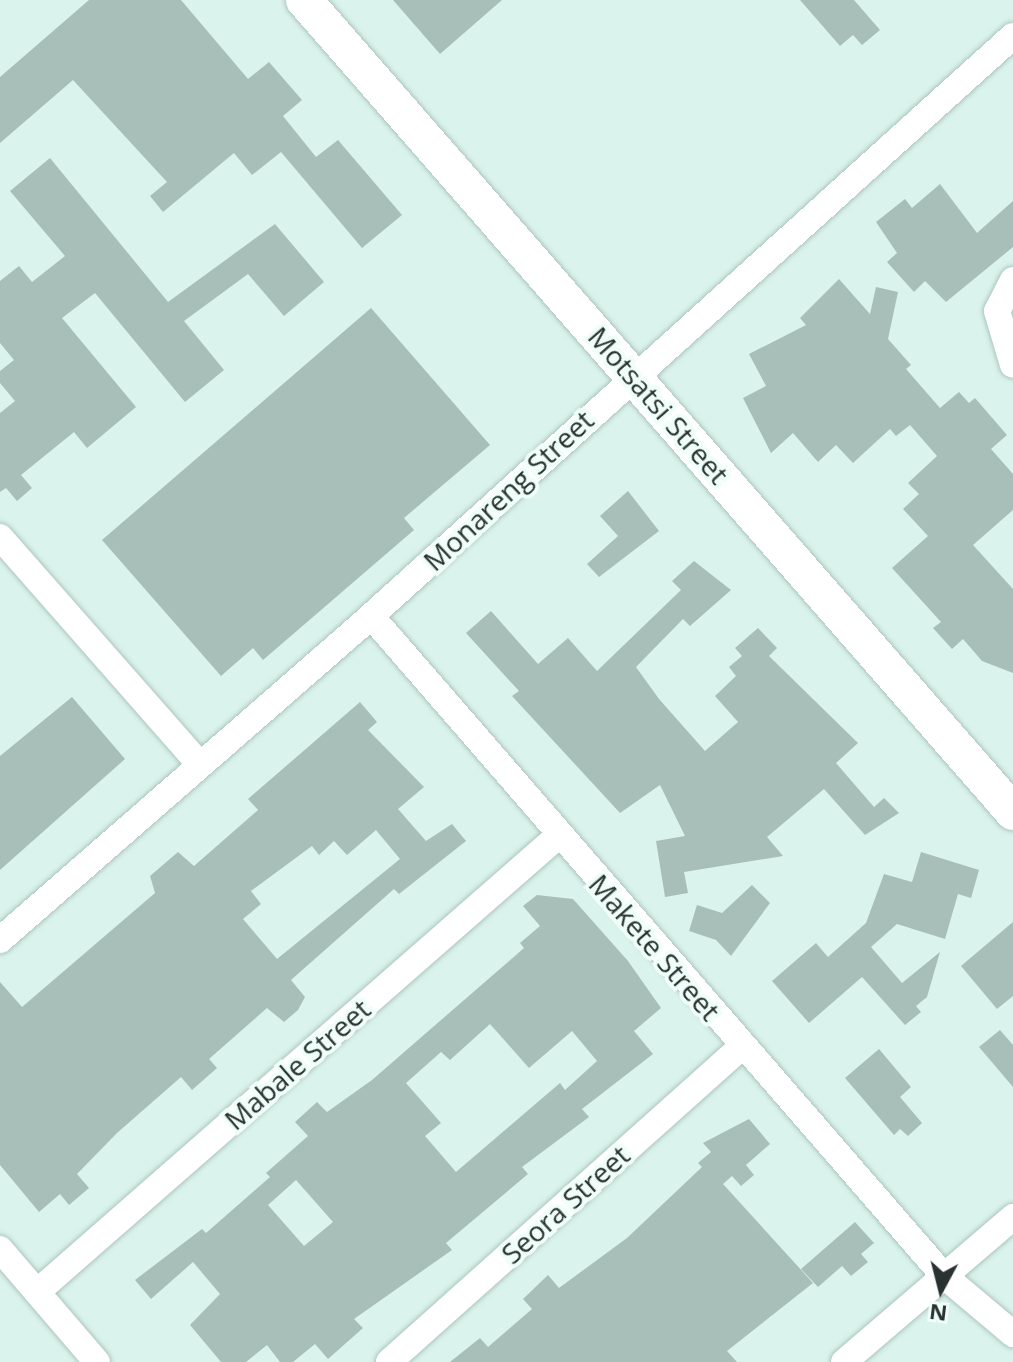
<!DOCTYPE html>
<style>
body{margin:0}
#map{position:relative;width:1013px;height:1362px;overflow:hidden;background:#daf3ec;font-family:"Open Sans",sans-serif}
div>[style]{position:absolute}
.building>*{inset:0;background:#a7bfb8}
.roads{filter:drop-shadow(0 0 2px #adc5be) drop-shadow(0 0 2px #adc5be)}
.street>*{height:26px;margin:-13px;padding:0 13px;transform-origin:13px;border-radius:13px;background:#fff}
.secondary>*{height:36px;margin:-18px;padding:0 18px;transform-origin:18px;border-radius:18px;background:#fff}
span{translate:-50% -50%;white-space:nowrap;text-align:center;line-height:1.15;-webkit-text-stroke:8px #effef9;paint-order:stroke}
.street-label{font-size:28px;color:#293230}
.north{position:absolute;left:901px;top:1250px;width:80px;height:80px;-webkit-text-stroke:6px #effef9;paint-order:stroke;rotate:187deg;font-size:22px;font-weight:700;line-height:32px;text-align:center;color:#293230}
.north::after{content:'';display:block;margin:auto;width:28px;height:36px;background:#293230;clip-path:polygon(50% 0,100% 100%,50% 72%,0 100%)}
</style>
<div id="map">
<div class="building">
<i style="clip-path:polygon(89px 0,181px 0,248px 79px,269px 62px,302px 100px,283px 116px,316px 157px,338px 140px,402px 215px,362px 248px,281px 152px,252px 175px,234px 153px,163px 212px,150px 196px,167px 182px,73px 80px,0 143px,0 77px)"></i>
<i style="clip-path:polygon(393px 0,502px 0,440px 54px)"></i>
<i style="clip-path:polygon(800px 0,854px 0,880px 30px,862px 45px,853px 35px,840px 46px)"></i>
<i style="clip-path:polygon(50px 158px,168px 302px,275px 224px,324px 282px,284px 316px,248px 274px,184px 321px,224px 370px,185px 402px,95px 293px,62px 318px,136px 407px,87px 448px,74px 432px,21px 475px,32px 488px,17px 501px,6px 488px,0 492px,0 413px,15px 401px,0 383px,0 371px,14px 360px,0 343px,0 281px,19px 266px,32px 282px,65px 256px,10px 191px)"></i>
<i style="clip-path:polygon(940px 184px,977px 233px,1013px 201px,1013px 247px,946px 302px,925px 281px,914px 292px,887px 262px,897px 253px,876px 222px,905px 199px,912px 208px)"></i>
<i style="clip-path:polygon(839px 279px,870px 314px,876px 287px,898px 292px,888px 339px,911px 365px,906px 369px,940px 408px,959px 392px,969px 403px,975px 398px,1007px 435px,991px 449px,1013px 474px,1013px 510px,973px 545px,1013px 589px,1013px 673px,982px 661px,963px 639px,952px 649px,933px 628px,941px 622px,892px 568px,928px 536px,903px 509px,919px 494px,908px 483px,937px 456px,910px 425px,896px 436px,890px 429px,853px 463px,836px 445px,818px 462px,793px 433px,771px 453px,743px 398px,766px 386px,749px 354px,806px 325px,800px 318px)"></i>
<i style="clip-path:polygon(371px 308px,490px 445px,404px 518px,414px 530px,263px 660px,253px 648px,221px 676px,102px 540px)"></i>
<i style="clip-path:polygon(628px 491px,659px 531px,599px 577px,587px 564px,618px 536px,600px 516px)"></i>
<i style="clip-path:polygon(694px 561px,731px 590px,690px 626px,683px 619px,636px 667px,659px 699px,705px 751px,738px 722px,715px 696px,736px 676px,729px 667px,742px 656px,735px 648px,758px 628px,777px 648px,769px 656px,858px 743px,836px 763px,874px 807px,884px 798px,899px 813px,865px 835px,824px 789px,767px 837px,783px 856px,684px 872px,688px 893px,665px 897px,656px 841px,685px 836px,660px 785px,620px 813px,512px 696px,519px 691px,466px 633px,491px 611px,538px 664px,568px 638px,597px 671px,681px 590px,672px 581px)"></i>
<i style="clip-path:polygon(72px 697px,125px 759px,0 870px,0 756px)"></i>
<i style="clip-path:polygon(evenodd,360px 702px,377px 722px,368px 730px,424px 787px,398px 809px,426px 841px,452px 824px,466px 841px,399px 894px,394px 889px,291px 980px,305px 997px,298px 1010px,284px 1022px,267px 1008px,209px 1059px,217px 1068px,192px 1090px,181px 1077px,117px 1133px,77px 1174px,89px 1188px,69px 1205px,60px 1194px,39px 1212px,0 1165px,0 982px,22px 1007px,155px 893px,150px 876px,178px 852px,194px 866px,258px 810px,248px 799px,360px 702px,376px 830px,400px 859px,277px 959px,243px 919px,261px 904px,251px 891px,312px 846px,319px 855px,334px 841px,347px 855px,376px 830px)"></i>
<i style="clip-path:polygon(921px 852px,979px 870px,971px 898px,958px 894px,945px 939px,897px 924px,871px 947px,902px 983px,940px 952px,927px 997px,916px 1006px,921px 1012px,905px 1025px,862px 977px,809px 1023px,772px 981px,816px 943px,828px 957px,866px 923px,884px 874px,912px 882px)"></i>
<i style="clip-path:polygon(752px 885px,770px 903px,731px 956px,716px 940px,689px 931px,697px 905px,722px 913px)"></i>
<i style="clip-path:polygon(evenodd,537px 895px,573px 899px,628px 961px,661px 1008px,634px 1031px,653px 1054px,582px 1109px,589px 1117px,522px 1167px,528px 1174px,446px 1243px,452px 1250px,354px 1319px,363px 1328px,328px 1359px,315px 1344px,293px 1362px,280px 1362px,267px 1345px,246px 1362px,221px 1362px,190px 1325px,220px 1294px,193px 1262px,151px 1299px,135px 1280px,202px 1229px,206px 1233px,270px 1177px,266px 1173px,308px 1136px,295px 1122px,317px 1102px,327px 1112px,372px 1080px,524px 948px,520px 943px,540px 926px,523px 906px,537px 895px,490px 1024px,529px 1068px,572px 1031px,597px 1061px,565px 1090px,560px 1083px,456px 1172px,425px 1136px,441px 1123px,406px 1083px,441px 1052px,450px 1060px,490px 1024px,537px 895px,296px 1180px,333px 1222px,304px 1246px,268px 1205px,296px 1180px)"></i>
<i style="clip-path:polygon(1013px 922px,1013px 996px,997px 1009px,961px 966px)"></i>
<i style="clip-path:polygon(1000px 1030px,1013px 1045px,1013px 1087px,979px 1047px)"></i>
<i style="clip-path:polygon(879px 1049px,911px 1087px,900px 1097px,922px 1123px,908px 1136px,900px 1129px,894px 1135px,845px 1078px)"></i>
<i style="clip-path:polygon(749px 1119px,770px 1144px,746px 1165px,754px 1175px,741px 1186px,732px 1176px,723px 1184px,813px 1283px,727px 1351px,737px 1362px,450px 1362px,480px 1338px,488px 1347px,532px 1309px,523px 1299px,548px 1275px,559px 1288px,627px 1238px,702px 1167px,698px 1163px,711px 1152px,703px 1143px)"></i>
<i style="clip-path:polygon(855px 1222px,874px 1243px,861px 1254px,868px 1262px,851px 1276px,842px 1266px,818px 1287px,801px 1269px)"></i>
</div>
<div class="roads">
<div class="street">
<i style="left:1013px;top:280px;width:35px;rotate:117deg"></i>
<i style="left:997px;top:311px;width:56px;rotate:73.5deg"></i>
<i style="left:0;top:537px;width:303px;rotate:48.7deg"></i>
<i style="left:371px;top:616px;width:873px;rotate:49.04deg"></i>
<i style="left:943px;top:1275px;width:92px;rotate:40.1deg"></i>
<i style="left:0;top:940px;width:493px;rotate:-41.1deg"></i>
<i style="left:371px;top:616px;width:865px;rotate:-42.1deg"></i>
<i style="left:0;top:1249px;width:149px;rotate:49.4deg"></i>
<i style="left:37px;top:1292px;width:692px;rotate:-41.19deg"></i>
<i style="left:389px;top:1362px;width:474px;rotate:-41.8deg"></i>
<i style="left:844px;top:1362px;width:223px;rotate:-40.6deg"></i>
</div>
<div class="secondary">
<i style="left:304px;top:0;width:1078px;rotate:48.87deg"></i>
</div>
</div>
<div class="street-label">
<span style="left:659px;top:405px;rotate:49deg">Motsatsi Street</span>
<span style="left:508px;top:490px;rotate:-43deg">Monareng Street</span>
<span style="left:655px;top:947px;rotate:49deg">Makete Street</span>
<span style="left:297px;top:1064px;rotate:-41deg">Mabale Street</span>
<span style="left:565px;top:1204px;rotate:-42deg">Seora Street</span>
</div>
<div class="north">N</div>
</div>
